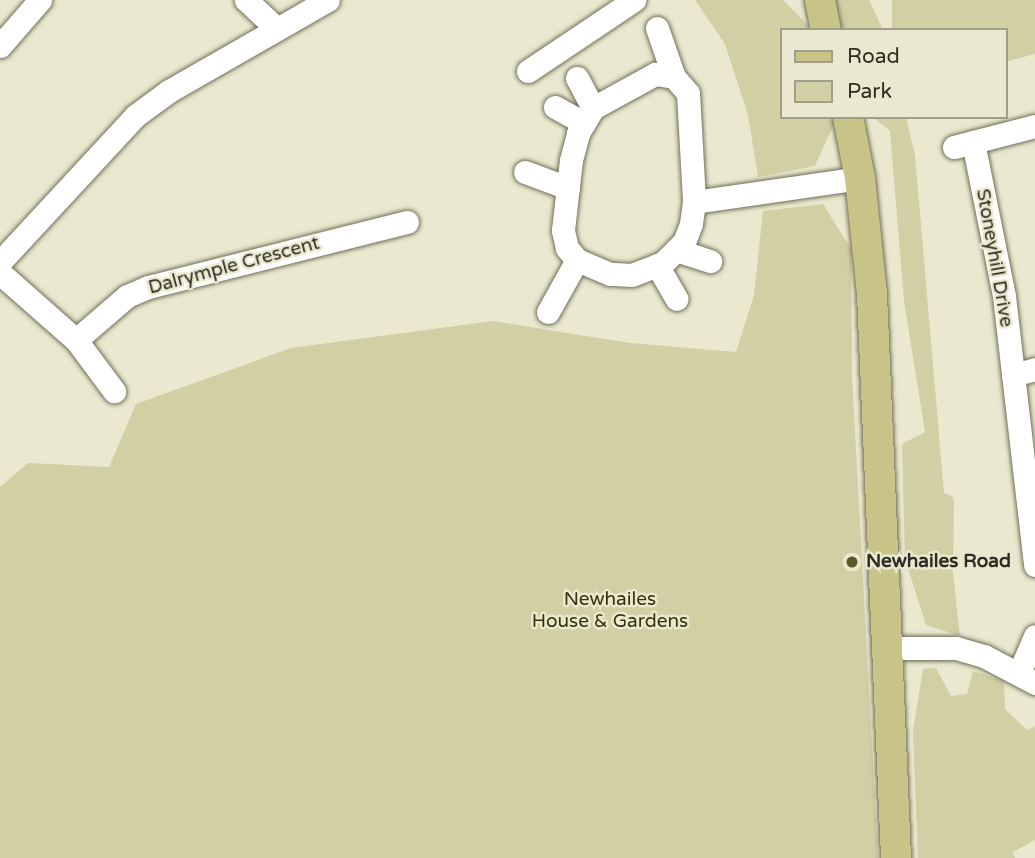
<!DOCTYPE html>
<style>
body{margin:0}
#map{position:relative;width:1035px;height:858px;overflow:hidden;background:#eae9cf;font-family:"Varela Round",sans-serif}
div>[style]{position:absolute}
.green>*{inset:0;background:#d1cfa3}
.roads{filter:drop-shadow(0 0 2px #706f58) drop-shadow(0 0 2px #706f58)}
.minor>*{height:23px;margin:-11.5px;padding:0 11.5px;transform-origin:11.5px;border-radius:11.5px;background:#fff}
.major>*{height:30px;margin:-15px;padding:0 15px;transform-origin:15px;border-radius:15px;background:#c8c487}
.dots>*{width:19px;height:19px;translate:-50% -50%;box-sizing:border-box;border:4px solid #eae9cf;border-radius:50%}
span{translate:-50% -50%;white-space:nowrap;text-align:center;line-height:1.15;-webkit-text-stroke:5px #eae9cf;paint-order:stroke}
.street-label{font-size:19px;color:#2d2d23}
.poi-label{font-size:19px;color:#2d2d23;font-weight:700}
.left{translate:0 -50%;text-align:left}
.park-label{font-size:19px;color:#363304}
.legend{position:absolute;left:780px;top:28px;width:228px;height:91px;box-sizing:border-box;background:#eae9cf;border:2px solid #9e9e8a;margin:0;padding:9px 12px;list-style:none;font-size:21px;color:#2d2d23}
.legend li{display:flex;align-items:center;gap:14px;height:35px}
.legend b{width:35px;border:2px solid #9e9e8a}
</style>
<div id="map">
<div class="green">
<i style="clip-path:polygon(695px 0,783px 0,808px 25px,809px 30px,781px 30px,781px 117px,837px 117px,815px 166px,758px 177px,748px 115px,725px 44px)"></i>
<i style="clip-path:polygon(835px 0,869px 0,883px 30px,836px 30px)"></i>
<i style="clip-path:polygon(892px 0,1035px 0,1035px 54px,1005px 62px,1005px 30px,892px 30px)"></i>
<i style="clip-path:polygon(873px 117px,906px 117px,915px 155px,944px 493px,952px 496px,954px 502px,953px 573px,960px 636px,926px 625px,905px 559px,902px 444px,925px 432px,904px 301px,890px 131px)"></i>
<i style="clip-path:polygon(823px 204px,851px 249px,852px 375px,878px 858px,0 858px,0 487px,28px 463px,109px 467px,136px 404px,291px 348px,493px 321px,630px 343px,736px 352px,754px 295px,763px 211px)"></i>
<i style="clip-path:polygon(936px 668px,951px 696px,967px 694px,973px 671px,1004px 681px,1005px 709px,1027px 730px,1035px 726px,1035px 840px,1013px 852px,1015px 858px,918px 858px,913px 731px,923px 669px)"></i>
</div>
<div class="roads">
<div class="minor">
<i style="left:246px;top:0;width:41px;rotate:43deg"></i>
<i style="left:657px;top:28px;width:52px;rotate:70.9deg"></i>
<i style="left:0;top:46px;width:61px;rotate:-49deg"></i>
<i style="left:528px;top:71px;width:128px;rotate:-33.8deg"></i>
<i style="left:655px;top:74px;width:19px;rotate:9deg"></i>
<i style="left:674px;top:77px;width:21px;rotate:49deg"></i>
<i style="left:688px;top:93px;width:109px;rotate:86.8deg"></i>
<i style="left:694px;top:202px;width:22px;rotate:98deg"></i>
<i style="left:691px;top:224px;width:19px;rotate:111deg"></i>
<i style="left:684px;top:242px;width:30px;rotate:135deg"></i>
<i style="left:663px;top:263px;width:33px;rotate:159deg"></i>
<i style="left:632px;top:275px;width:22px;rotate:-177deg"></i>
<i style="left:610px;top:274px;width:36px;rotate:-157deg"></i>
<i style="left:577px;top:260px;width:16px;rotate:-130deg"></i>
<i style="left:567px;top:248px;width:18px;rotate:-103deg"></i>
<i style="left:563px;top:230px;width:70px;rotate:-83.5deg"></i>
<i style="left:571px;top:160px;width:28px;rotate:-75deg"></i>
<i style="left:578px;top:133px;width:29px;rotate:-59deg"></i>
<i style="left:593px;top:108px;width:71px;rotate:-28.7deg"></i>
<i style="left:577px;top:78px;width:34px;rotate:62deg"></i>
<i style="left:555px;top:107px;width:33px;rotate:29deg"></i>
<i style="left:973px;top:142px;width:157px;rotate:78.6deg"></i>
<i style="left:1004px;top:296px;width:271px;rotate:83.4deg"></i>
<i style="left:954px;top:147px;width:84px;rotate:-14.5deg"></i>
<i style="left:525px;top:172px;width:46px;rotate:20.4deg"></i>
<i style="left:694px;top:202px;width:168px;rotate:-8.2deg"></i>
<i style="left:676px;top:250px;width:36px;rotate:18deg"></i>
<i style="left:0;top:262px;width:199px;rotate:-47.2deg"></i>
<i style="left:135px;top:116px;width:42px;rotate:-36.3deg"></i>
<i style="left:169px;top:91px;width:183px;rotate:-29.8deg"></i>
<i style="left:657px;top:265px;width:39px;rotate:60deg"></i>
<i style="left:0;top:273px;width:101px;rotate:41.4deg"></i>
<i style="left:76px;top:340px;width:64px;rotate:53.3deg"></i>
<i style="left:548px;top:312px;width:60px;rotate:-60.9deg"></i>
<i style="left:76px;top:340px;width:67px;rotate:-40.8deg"></i>
<i style="left:127px;top:296px;width:23px;rotate:-23deg"></i>
<i style="left:148px;top:287px;width:267px;rotate:-14.1deg"></i>
<i style="left:1013px;top:375px;width:23px;rotate:-15deg"></i>
<i style="left:887px;top:648px;width:69px"></i>
<i style="left:956px;top:648px;width:29px;rotate:16deg"></i>
<i style="left:984px;top:656px;width:58px;rotate:27.9deg"></i>
<i style="left:1019px;top:673px;width:40px;rotate:-66.6deg"></i>
</div>
<div class="major">
<i style="left:820px;top:0;width:31px;rotate:79deg"></i>
<i style="left:848px;top:117px;width:62px;rotate:78.9deg"></i>
<i style="left:860px;top:178px;width:117px;rotate:84.1deg"></i>
<i style="left:872px;top:294px;width:565px;rotate:87.56deg"></i>
</div>
</div>
<div class="dots">
<i style="left:852px;top:562px;background:#5b5825"></i>
</div>
<div class="street-label">
<span style="left:994px;top:258px;rotate:80deg">Stoneyhill Drive</span>
<span style="left:234px;top:266px;rotate:-15deg">Dalrymple Crescent</span>
</div>
<div class="poi-label">
<span class="left" style="left:866px;top:562px">Newhailes Road</span>
</div>
<div class="park-label">
<span style="left:610px;top:611px">Newhailes<br>House &amp; Gardens</span>
</div>
<ul class="legend">
<li><b style="height:9px;background:#c8c487"></b>Road</li>
<li><b style="height:19px;background:#d1cfa3"></b>Park</li>
</ul>
</div>
